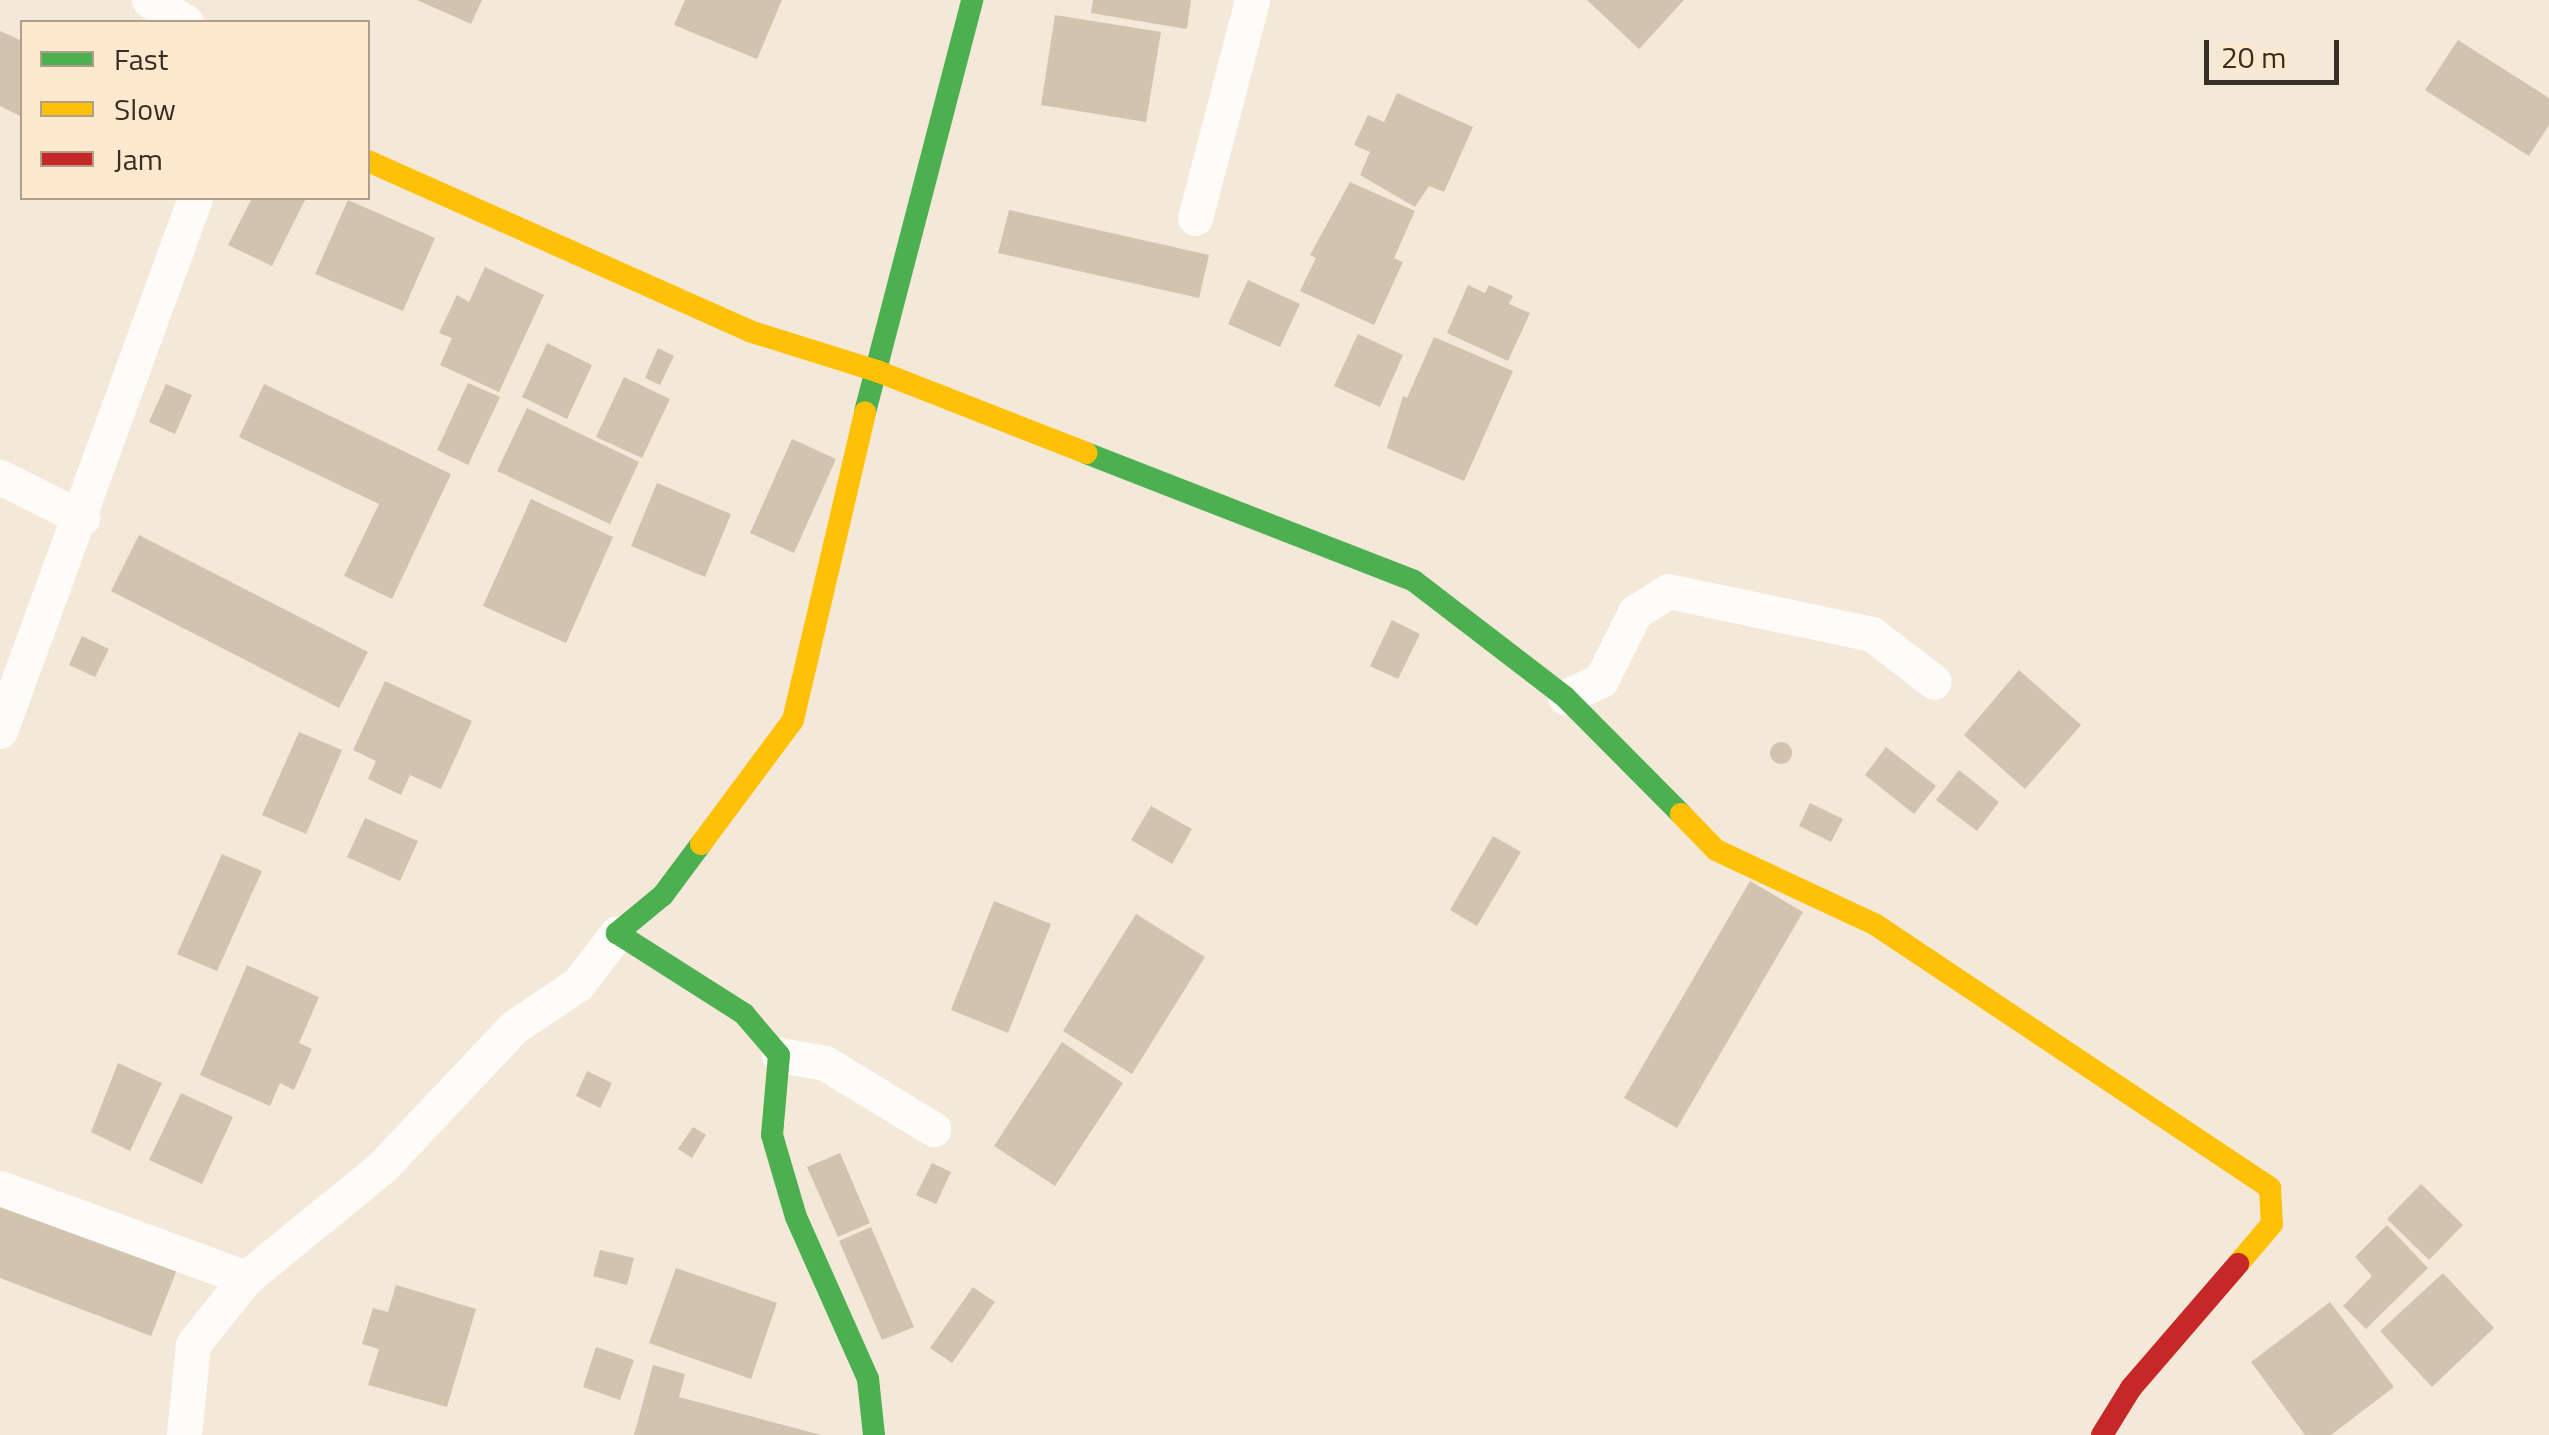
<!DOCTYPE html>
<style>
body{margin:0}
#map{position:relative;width:2549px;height:1435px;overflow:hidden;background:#f4e8d9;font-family:"Titillium Web",sans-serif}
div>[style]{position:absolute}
.building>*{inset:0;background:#d2c3ae}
.round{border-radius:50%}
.street>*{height:35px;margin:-17.5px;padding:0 17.5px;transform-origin:17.5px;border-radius:17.5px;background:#fdfcf9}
.fast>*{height:22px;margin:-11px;padding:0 11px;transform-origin:11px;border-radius:11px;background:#4caf50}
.slow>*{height:22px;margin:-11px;padding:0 11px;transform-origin:11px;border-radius:11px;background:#ffc107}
.jam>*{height:22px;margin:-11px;padding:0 11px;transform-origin:11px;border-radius:11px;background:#c62828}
span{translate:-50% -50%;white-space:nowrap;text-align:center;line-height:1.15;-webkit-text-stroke:8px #ffe9ce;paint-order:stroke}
.legend{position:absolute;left:20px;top:20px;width:350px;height:180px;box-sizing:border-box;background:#ffe9ce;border:2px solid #af9e8a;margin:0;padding:12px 18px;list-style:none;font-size:30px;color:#372e24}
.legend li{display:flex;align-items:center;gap:20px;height:50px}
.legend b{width:50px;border:2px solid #af9e8a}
.scale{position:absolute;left:2204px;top:40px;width:135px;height:45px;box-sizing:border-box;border:5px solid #372e24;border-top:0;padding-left:12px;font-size:30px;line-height:35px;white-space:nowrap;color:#372e24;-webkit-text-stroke:8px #ffe9ce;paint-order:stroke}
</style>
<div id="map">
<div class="building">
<i style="clip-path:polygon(417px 0,482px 0,471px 24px)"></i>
<i style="clip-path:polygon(685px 0,782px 0,757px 59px,674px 25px)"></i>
<i style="clip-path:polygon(1093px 0,1191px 0,1187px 29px,1091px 13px)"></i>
<i style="clip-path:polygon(1587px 0,1684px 0,1639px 49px)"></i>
<i style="clip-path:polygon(1055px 15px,1161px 32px,1146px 122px,1041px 105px)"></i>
<i style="clip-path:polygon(0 31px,22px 41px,22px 117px,0 106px)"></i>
<i style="clip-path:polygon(2458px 40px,2549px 98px,2549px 125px,2529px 156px,2425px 90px)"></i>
<i style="clip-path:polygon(1397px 93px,1473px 127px,1444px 192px,1429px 186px,1415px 207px,1360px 175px,1370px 152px,1354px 145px,1368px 115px,1384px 122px)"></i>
<i style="clip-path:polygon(1350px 182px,1415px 211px,1394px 258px,1403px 262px,1374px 325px,1300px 291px,1316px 258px,1310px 255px)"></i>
<i style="clip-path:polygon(252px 198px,306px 198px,272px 266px,228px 245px)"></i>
<i style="clip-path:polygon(348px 200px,435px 238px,403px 311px,315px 274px)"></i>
<i style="clip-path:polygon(1009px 210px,1209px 255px,1199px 298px,998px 253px)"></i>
<i style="clip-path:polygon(485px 267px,544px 295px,499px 392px,440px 365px,452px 338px,439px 333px,457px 295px,469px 302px)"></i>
<i style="clip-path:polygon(1248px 280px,1300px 304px,1280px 347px,1228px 324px)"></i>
<i style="clip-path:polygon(1468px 285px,1485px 293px,1489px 285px,1513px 296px,1509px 304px,1530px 313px,1508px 361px,1447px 333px)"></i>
<i style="clip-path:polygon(1358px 334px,1403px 355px,1380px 407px,1334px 386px)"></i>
<i style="clip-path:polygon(1434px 337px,1513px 371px,1464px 481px,1387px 448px,1403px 396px,1407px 398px)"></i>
<i style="clip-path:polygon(547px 343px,592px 365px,567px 419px,522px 397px)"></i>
<i style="clip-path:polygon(658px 348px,674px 356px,660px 385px,645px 378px)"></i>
<i style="clip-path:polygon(624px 377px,670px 399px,642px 458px,596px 437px)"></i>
<i style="clip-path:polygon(468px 383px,500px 397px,468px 465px,437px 450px)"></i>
<i style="clip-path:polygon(166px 384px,192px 395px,175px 434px,149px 422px)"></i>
<i style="clip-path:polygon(264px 384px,451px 474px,392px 599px,344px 576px,379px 504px,239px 437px)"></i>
<i style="clip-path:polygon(527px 408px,639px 462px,610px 524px,497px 471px)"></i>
<i style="clip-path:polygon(792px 439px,836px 459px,794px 553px,750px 533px)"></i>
<i style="clip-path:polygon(657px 483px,731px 514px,705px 577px,631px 546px)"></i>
<i style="clip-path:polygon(531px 499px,613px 537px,566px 643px,483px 606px)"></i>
<i style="clip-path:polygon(139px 535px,368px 652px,339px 708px,111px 591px)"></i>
<i style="clip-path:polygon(1392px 620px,1420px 634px,1398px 679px,1370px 666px)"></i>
<i style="clip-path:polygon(82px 636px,109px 649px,95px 677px,69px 665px)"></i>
<i style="clip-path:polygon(2019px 670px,2081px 725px,2025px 789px,1964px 735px)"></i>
<i style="clip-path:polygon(385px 681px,472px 721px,441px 789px,410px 775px,401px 795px,368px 779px,376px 761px,353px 750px)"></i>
<i style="clip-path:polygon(299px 732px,342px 750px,306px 834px,262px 815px)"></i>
<i class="round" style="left:1770px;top:742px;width:22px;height:22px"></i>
<i style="clip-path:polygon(1886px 747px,1936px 786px,1914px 814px,1865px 775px)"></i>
<i style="clip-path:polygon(1959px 770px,1999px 802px,1977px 831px,1936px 800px)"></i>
<i style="clip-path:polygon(1810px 803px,1843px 819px,1831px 842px,1799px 826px)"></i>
<i style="clip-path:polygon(1151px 806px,1192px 829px,1172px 864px,1131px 840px)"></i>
<i style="clip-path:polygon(365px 818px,418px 841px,400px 881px,347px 857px)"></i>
<i style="clip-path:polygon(1493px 836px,1521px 852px,1477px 926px,1450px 910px)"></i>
<i style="clip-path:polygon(222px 854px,262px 871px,217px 971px,177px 954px)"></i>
<i style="clip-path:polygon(1750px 881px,1803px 912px,1677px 1128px,1624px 1098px)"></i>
<i style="clip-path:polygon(994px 901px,1051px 924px,1008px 1033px,951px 1010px)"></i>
<i style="clip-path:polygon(1136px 914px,1205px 957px,1132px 1074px,1063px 1031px)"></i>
<i style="clip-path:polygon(247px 965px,319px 997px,299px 1043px,312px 1049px,294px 1090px,280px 1083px,270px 1106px,200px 1075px)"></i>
<i style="clip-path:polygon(1062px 1042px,1123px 1083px,1055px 1186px,994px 1146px)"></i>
<i style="clip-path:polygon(118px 1063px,162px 1083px,130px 1151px,91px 1132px)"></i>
<i style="clip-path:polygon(587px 1071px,612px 1083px,600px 1108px,576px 1096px)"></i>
<i style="clip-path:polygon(181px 1093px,233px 1117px,202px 1184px,149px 1160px)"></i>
<i style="clip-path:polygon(693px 1127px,706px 1135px,692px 1158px,678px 1149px)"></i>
<i style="clip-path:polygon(840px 1153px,870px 1223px,838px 1237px,807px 1167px)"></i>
<i style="clip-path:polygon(932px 1163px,951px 1172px,936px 1204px,916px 1195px)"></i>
<i style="clip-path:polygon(2421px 1184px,2463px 1225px,2429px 1260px,2387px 1219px)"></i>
<i style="clip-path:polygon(0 1200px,178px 1267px,151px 1336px,0 1278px)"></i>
<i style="clip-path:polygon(2387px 1225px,2428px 1268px,2366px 1329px,2343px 1306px,2372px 1276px,2355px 1257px)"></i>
<i style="clip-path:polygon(871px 1227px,914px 1327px,882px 1340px,839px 1241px)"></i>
<i style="clip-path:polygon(600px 1250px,634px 1258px,627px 1285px,593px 1276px)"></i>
<i style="clip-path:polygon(676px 1268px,777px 1303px,751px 1379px,649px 1343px)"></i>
<i style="clip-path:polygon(2443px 1273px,2494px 1328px,2432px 1387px,2380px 1331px)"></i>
<i style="clip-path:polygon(396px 1285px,476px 1309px,447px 1407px,368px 1385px,379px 1349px,362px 1344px,373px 1308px,388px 1312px)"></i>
<i style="clip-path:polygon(973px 1287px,995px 1302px,952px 1363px,930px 1348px)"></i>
<i style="clip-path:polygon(2330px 1302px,2394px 1387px,2331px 1435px,2305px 1435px,2251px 1362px)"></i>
<i style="clip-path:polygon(596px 1347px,634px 1360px,620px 1400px,583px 1387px)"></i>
<i style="clip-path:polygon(653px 1365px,685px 1374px,679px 1397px,821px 1435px,634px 1435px)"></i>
</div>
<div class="street">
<i style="left:149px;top:0;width:43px;rotate:30.7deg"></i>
<i style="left:1195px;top:218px;width:225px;rotate:-75.3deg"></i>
<i style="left:0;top:477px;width:92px;rotate:26.6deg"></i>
<i style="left:1565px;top:697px;width:40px;rotate:-25deg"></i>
<i style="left:1601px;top:680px;width:76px;rotate:-63.4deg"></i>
<i style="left:1635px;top:612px;width:39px;rotate:-32deg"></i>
<i style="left:1668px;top:591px;width:208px;rotate:11.9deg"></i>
<i style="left:1872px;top:634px;width:78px;rotate:37.7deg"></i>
<i style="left:0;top:731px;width:568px;rotate:-69.9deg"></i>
<i style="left:779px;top:1055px;width:47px;rotate:9.9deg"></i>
<i style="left:825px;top:1063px;width:127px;rotate:31.4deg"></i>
<i style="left:0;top:1188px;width:262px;rotate:20.1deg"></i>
<i style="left:184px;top:1435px;width:91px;rotate:-84.4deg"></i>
<i style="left:193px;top:1344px;width:85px;rotate:-51.2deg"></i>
<i style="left:246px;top:1278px;width:176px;rotate:-39.2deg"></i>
<i style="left:382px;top:1167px;width:192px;rotate:-46.7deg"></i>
<i style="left:514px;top:1027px;width:77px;rotate:-33.9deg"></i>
<i style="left:578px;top:984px;width:64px;rotate:-52.6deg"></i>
</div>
<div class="fast">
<i style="left:865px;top:412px;width:426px;rotate:-75.4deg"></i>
<i style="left:1086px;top:453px;width:352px;rotate:21.3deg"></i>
<i style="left:1414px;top:581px;width:190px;rotate:37.5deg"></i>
<i style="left:1565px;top:697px;width:165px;rotate:45.2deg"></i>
<i style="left:701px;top:844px;width:64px;rotate:126.7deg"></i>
<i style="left:663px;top:895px;width:60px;rotate:140.4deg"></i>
<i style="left:617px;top:933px;width:151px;rotate:32.5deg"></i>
<i style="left:744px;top:1014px;width:54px;rotate:49.5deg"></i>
<i style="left:779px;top:1055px;width:80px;rotate:95deg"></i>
<i style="left:772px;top:1135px;width:85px;rotate:73.7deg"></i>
<i style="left:796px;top:1217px;width:177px;rotate:66deg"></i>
<i style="left:868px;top:1379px;width:56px;rotate:83.9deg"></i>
</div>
<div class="slow">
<i style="left:368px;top:161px;width:417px;rotate:24deg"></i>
<i style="left:749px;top:331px;width:134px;rotate:17.4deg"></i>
<i style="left:877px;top:371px;width:225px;rotate:21.4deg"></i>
<i style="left:1681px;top:814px;width:50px;rotate:45.8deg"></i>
<i style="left:1716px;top:850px;width:177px;rotate:25.1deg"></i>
<i style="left:1876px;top:925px;width:474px;rotate:33.7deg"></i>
<i style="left:2270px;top:1188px;width:36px;rotate:87deg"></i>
<i style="left:2272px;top:1224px;width:52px;rotate:130.4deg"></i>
<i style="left:701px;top:844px;width:154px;rotate:-53.4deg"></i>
<i style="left:793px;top:720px;width:316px;rotate:-76.8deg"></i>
</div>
<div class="jam">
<i style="left:2102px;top:1435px;width:55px;rotate:-58.3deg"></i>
<i style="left:2131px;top:1388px;width:164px;rotate:-49.2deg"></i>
</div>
<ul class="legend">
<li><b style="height:12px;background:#4caf50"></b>Fast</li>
<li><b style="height:12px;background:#ffc107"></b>Slow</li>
<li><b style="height:12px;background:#c62828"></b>Jam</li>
</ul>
<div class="scale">20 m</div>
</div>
